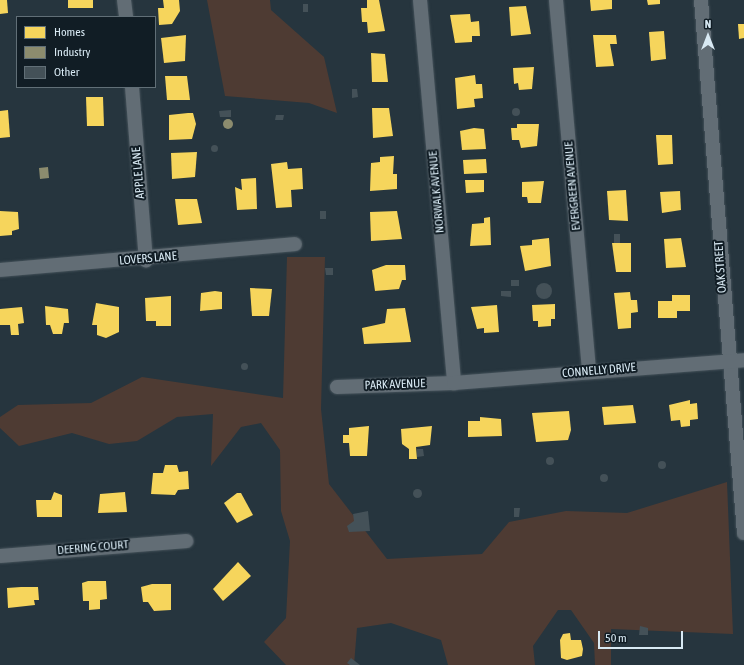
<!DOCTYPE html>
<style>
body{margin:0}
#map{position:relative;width:744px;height:665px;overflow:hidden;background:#26353e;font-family:"Asap Condensed",sans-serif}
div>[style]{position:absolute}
.green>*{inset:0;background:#4e3b33}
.homes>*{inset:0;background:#f6d55c}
.industry>*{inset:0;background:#8c8c6e}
.round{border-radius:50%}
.building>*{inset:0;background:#445158}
.roads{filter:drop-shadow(0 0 1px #445159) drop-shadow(0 0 1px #445159)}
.street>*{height:14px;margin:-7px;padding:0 7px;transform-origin:7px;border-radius:7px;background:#626d75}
span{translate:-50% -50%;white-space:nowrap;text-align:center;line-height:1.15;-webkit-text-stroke:4px #111d25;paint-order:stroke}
.street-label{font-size:12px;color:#d8e9f3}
.legend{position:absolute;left:16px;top:16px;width:140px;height:72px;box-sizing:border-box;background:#111d25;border:1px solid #616f77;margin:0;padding:5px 7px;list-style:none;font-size:12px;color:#d8e9f3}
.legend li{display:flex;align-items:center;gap:8px;height:20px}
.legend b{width:20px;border:1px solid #616f77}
.north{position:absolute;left:688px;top:16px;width:40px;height:40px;-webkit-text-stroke:3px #111d25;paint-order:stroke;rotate:0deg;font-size:11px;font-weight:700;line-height:16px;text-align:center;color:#d8e9f3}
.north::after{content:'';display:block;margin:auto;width:14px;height:18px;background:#d8e9f3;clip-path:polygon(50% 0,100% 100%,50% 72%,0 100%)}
.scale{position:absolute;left:598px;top:631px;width:85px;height:18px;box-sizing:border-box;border:2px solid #d8e9f3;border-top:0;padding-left:5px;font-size:12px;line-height:14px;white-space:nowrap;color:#d8e9f3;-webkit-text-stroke:3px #111d25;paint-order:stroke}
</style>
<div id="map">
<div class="green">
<i style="clip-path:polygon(207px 0,270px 0,271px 10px,324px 57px,337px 113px,309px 103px,225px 96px)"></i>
<i style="clip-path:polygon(287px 257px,325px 257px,321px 409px,329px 484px,387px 559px,482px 554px,509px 522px,566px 511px,627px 513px,727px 482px,733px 634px,611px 629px,611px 665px,595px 665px,594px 643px,571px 610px,558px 610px,533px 646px,535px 665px,448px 665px,441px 640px,391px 623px,357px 628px,354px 665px,286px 665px,264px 642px,286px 618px,290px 541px,281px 511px,280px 450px,261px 423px,241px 427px,211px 466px,213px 414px,177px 417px,137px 441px,109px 444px,72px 433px,19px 446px,0 428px,0 417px,18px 405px,91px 403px,142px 377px,283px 398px)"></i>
</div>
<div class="homes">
<i style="clip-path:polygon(0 0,7px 0,8px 13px,0 14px)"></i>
<i style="clip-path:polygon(68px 0,93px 0,93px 8px,68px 8px)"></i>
<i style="clip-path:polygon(163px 0,179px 0,180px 11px,172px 24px,159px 25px,158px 8px,164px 8px)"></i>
<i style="clip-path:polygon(367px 0,379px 0,385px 31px,368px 33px,367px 22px,362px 22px,361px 8px,367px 8px)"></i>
<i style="clip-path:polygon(590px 0,612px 0,612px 9px,591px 11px)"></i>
<i style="clip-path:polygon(647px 0,660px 0,660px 4px,648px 5px)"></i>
<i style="clip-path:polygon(526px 6px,531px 34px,511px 36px,509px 7px)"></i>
<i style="clip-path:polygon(470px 14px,471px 22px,479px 21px,480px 36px,472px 36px,472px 42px,455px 43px,450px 15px)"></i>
<i style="clip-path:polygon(738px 24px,744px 24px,744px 38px,739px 39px)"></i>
<i style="clip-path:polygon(664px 31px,666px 59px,651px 61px,649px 32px)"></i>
<i style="clip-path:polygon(186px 35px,185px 61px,164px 63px,161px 38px)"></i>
<i style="clip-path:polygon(593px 35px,616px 35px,617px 44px,610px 44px,614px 66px,596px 67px)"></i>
<i style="clip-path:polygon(371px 53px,385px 54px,388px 82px,372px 82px)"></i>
<i style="clip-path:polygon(534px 67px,532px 89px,519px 90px,518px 83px,514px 84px,513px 68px)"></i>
<i style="clip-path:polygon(475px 75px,476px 84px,482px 84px,483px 98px,474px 99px,475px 107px,457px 109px,455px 78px)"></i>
<i style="clip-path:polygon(165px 76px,187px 76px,190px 100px,167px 100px)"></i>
<i style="clip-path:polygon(86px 97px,103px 97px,104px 126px,87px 126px)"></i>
<i style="clip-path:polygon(372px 108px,389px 108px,393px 136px,373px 138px)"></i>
<i style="clip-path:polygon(8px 110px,10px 137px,0 138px,0 111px)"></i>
<i style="clip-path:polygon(188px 113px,193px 113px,196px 124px,192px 139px,169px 140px,169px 115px)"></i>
<i style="clip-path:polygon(517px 124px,539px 124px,537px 146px,521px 148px,519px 140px,512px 140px,511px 128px,517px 128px)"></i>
<i style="clip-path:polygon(474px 128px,484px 129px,486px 149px,462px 150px,460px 131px)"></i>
<i style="clip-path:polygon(656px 135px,672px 135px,673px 164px,658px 165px)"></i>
<i style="clip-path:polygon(197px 152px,195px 177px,172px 179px,171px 153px)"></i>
<i style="clip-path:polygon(394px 156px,393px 174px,397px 174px,397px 189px,370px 191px,371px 163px,380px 162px,380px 157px)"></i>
<i style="clip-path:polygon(486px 159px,487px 173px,464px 174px,463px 160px)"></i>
<i style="clip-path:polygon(287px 162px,288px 169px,302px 168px,303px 189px,291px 190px,292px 207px,276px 208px,271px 164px)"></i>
<i style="clip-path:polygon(256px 178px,257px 209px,237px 210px,235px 187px,242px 190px,241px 179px)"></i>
<i style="clip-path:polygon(465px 180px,484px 180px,484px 192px,466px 193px)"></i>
<i style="clip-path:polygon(544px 181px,541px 203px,528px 203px,527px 197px,522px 197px,522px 182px)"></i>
<i style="clip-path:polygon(626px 190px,628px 221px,609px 220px,607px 191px)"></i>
<i style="clip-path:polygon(680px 191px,681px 210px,662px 213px,660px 192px)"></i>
<i style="clip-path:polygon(175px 199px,197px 199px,202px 223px,178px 225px)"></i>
<i style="clip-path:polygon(0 211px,18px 212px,19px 229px,12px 231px,12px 235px,0 236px)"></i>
<i style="clip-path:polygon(397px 211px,402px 239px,371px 241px,370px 212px)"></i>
<i style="clip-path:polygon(490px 217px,491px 245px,470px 246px,472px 224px,484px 223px,484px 218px)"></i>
<i style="clip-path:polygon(549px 238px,551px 266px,525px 271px,520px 246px,532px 245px,532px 240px)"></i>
<i style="clip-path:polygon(681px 238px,686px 267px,666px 268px,664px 239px)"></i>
<i style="clip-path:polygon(612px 243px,631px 243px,631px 272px,616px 272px)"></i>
<i style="clip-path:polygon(386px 265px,405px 265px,406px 280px,402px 280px,399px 289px,375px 291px,372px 270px)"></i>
<i style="clip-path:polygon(250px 288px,272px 289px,269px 316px,252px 316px)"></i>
<i style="clip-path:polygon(215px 291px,222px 292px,222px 309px,200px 311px,201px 293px)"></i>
<i style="clip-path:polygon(630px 292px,631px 300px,637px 300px,638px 312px,631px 313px,631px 328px,618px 329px,614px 293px)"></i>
<i style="clip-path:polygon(672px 295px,690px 295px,690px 311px,677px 311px,677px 318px,658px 318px,658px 301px,672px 301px)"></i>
<i style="clip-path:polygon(171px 296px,171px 326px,156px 326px,156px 321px,146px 321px,145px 298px)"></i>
<i style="clip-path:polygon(96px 303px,119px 307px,119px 332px,106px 338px,97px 335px,97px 325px,92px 325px)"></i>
<i style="clip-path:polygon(555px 304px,555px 319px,551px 319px,551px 326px,538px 327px,538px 321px,533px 321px,532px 305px)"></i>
<i style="clip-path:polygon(497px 305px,499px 332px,484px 333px,484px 328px,477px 329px,471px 307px)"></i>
<i style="clip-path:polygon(45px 306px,68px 309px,69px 323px,64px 323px,62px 334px,53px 334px,50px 325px,46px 325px)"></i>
<i style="clip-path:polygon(22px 307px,24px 323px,18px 324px,19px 335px,11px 335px,10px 325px,0 325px,0 309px)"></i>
<i style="clip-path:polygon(405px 308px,411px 342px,364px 344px,362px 328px,385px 323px,387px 309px)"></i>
<i style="clip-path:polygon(690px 400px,690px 404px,697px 403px,698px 419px,690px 420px,690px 426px,681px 427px,680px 420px,671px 421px,669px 405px)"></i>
<i style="clip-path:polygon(633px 405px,636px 423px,604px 425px,602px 407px)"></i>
<i style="clip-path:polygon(569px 411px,571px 430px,568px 440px,536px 442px,532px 413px)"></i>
<i style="clip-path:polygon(480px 417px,501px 419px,502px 436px,468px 437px,468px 421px,480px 421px)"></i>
<i style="clip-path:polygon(369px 426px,367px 456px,350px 456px,349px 443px,343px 443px,343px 435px,349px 435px,349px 428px)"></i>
<i style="clip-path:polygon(432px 426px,430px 445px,416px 447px,417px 459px,409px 459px,409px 449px,402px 444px,401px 429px)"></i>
<i style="clip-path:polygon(165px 465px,177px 465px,179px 472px,188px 471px,189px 489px,178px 490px,175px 495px,151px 494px,153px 473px,163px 473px)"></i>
<i style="clip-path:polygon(54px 492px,62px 495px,62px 517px,37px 517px,36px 500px,51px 500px)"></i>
<i style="clip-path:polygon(125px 492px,127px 512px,98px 513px,100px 494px)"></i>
<i style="clip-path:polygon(237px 493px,241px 493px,253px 515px,237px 523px,224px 503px)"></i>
<i style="clip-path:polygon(238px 562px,251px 576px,223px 601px,213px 589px)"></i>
<i style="clip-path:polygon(88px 581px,106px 581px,107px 599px,100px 600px,100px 609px,89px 610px,89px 601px,83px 601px,82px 583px)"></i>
<i style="clip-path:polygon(152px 584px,171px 584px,171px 610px,154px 611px,148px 602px,143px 602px,141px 587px)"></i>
<i style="clip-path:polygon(21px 587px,38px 587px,39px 600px,34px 600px,35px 605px,8px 608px,7px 588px)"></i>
<i style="clip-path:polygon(570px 633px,571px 640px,581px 640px,583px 649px,582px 656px,567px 660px,561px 658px,560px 640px,563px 634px)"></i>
</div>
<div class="industry">
<i class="round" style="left:223px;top:119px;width:10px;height:10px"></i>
<i style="clip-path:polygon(48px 167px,49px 178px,40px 179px,39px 168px)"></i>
</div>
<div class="building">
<i style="clip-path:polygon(303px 4px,308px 4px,308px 12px,303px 12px)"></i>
<i style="clip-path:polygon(352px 89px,357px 89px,358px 97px,352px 98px)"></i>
<i class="round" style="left:512px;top:108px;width:8px;height:8px"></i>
<i style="clip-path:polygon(231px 110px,231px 117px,220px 117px,219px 111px)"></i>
<i style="clip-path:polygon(276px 115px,284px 115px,283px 120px,275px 120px)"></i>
<i class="round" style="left:210.5px;top:144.5px;width:7px;height:7px"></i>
<i style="clip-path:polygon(320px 211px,326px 211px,326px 219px,320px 219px)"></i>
<i style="clip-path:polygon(614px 234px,620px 234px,620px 243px,614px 243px)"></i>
<i style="clip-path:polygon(325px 268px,333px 268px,333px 275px,326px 275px)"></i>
<i style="clip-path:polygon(511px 280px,519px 280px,519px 286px,511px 286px)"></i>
<i class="round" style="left:536px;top:283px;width:16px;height:16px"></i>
<i style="clip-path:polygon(501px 291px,511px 291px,511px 297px,501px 296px)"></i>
<i class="round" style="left:240.5px;top:362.5px;width:7px;height:7px"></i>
<i style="clip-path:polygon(417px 449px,423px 449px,424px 456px,417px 457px)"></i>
<i class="round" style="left:546px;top:457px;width:8px;height:8px"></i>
<i class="round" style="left:658px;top:461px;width:8px;height:8px"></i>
<i class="round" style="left:600px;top:474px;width:8px;height:8px"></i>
<i class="round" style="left:412.5px;top:488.5px;width:9px;height:9px"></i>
<i style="clip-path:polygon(514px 508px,520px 508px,519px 517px,514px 517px)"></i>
<i style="clip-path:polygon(368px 511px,370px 531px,349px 532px,347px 526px,354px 521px,353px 514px)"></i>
<i style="clip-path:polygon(640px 626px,648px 628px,648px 635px,639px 635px)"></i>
<i style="clip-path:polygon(351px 658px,360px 665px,350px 665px,347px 663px)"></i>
</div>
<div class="roads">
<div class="street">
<i style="left:124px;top:0;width:17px;rotate:83deg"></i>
<i style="left:420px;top:0;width:385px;rotate:84.9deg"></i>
<i style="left:556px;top:0;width:373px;rotate:84.9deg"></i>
<i style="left:701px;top:0;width:535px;rotate:85.39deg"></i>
<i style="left:132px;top:87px;width:174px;rotate:85.4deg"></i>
<i style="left:0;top:270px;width:296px;rotate:-5deg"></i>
<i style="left:337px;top:387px;width:117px;rotate:-2deg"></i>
<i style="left:454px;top:383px;width:291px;rotate:-4.5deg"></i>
<i style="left:0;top:556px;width:187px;rotate:-4.6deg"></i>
</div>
</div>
<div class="street-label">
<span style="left:139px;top:173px;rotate:-95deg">APPLE LANE</span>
<span style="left:573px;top:186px;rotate:-95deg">EVERGREEN AVENUE</span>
<span style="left:437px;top:192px;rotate:-95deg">NORWALK AVENUE</span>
<span style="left:148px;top:259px;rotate:-5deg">LOVERS LANE</span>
<span style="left:721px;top:267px;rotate:-94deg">OAK STREET</span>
<span style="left:599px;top:371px;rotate:-5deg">CONNELLY DRIVE</span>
<span style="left:395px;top:385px;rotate:-2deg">PARK AVENUE</span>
<span style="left:93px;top:548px;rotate:-5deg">DEERING COURT</span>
</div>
<ul class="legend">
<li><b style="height:11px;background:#f6d55c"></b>Homes</li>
<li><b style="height:11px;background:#8c8c6e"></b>Industry</li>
<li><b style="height:11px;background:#445158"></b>Other</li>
</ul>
<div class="north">N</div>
<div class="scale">50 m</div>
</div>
